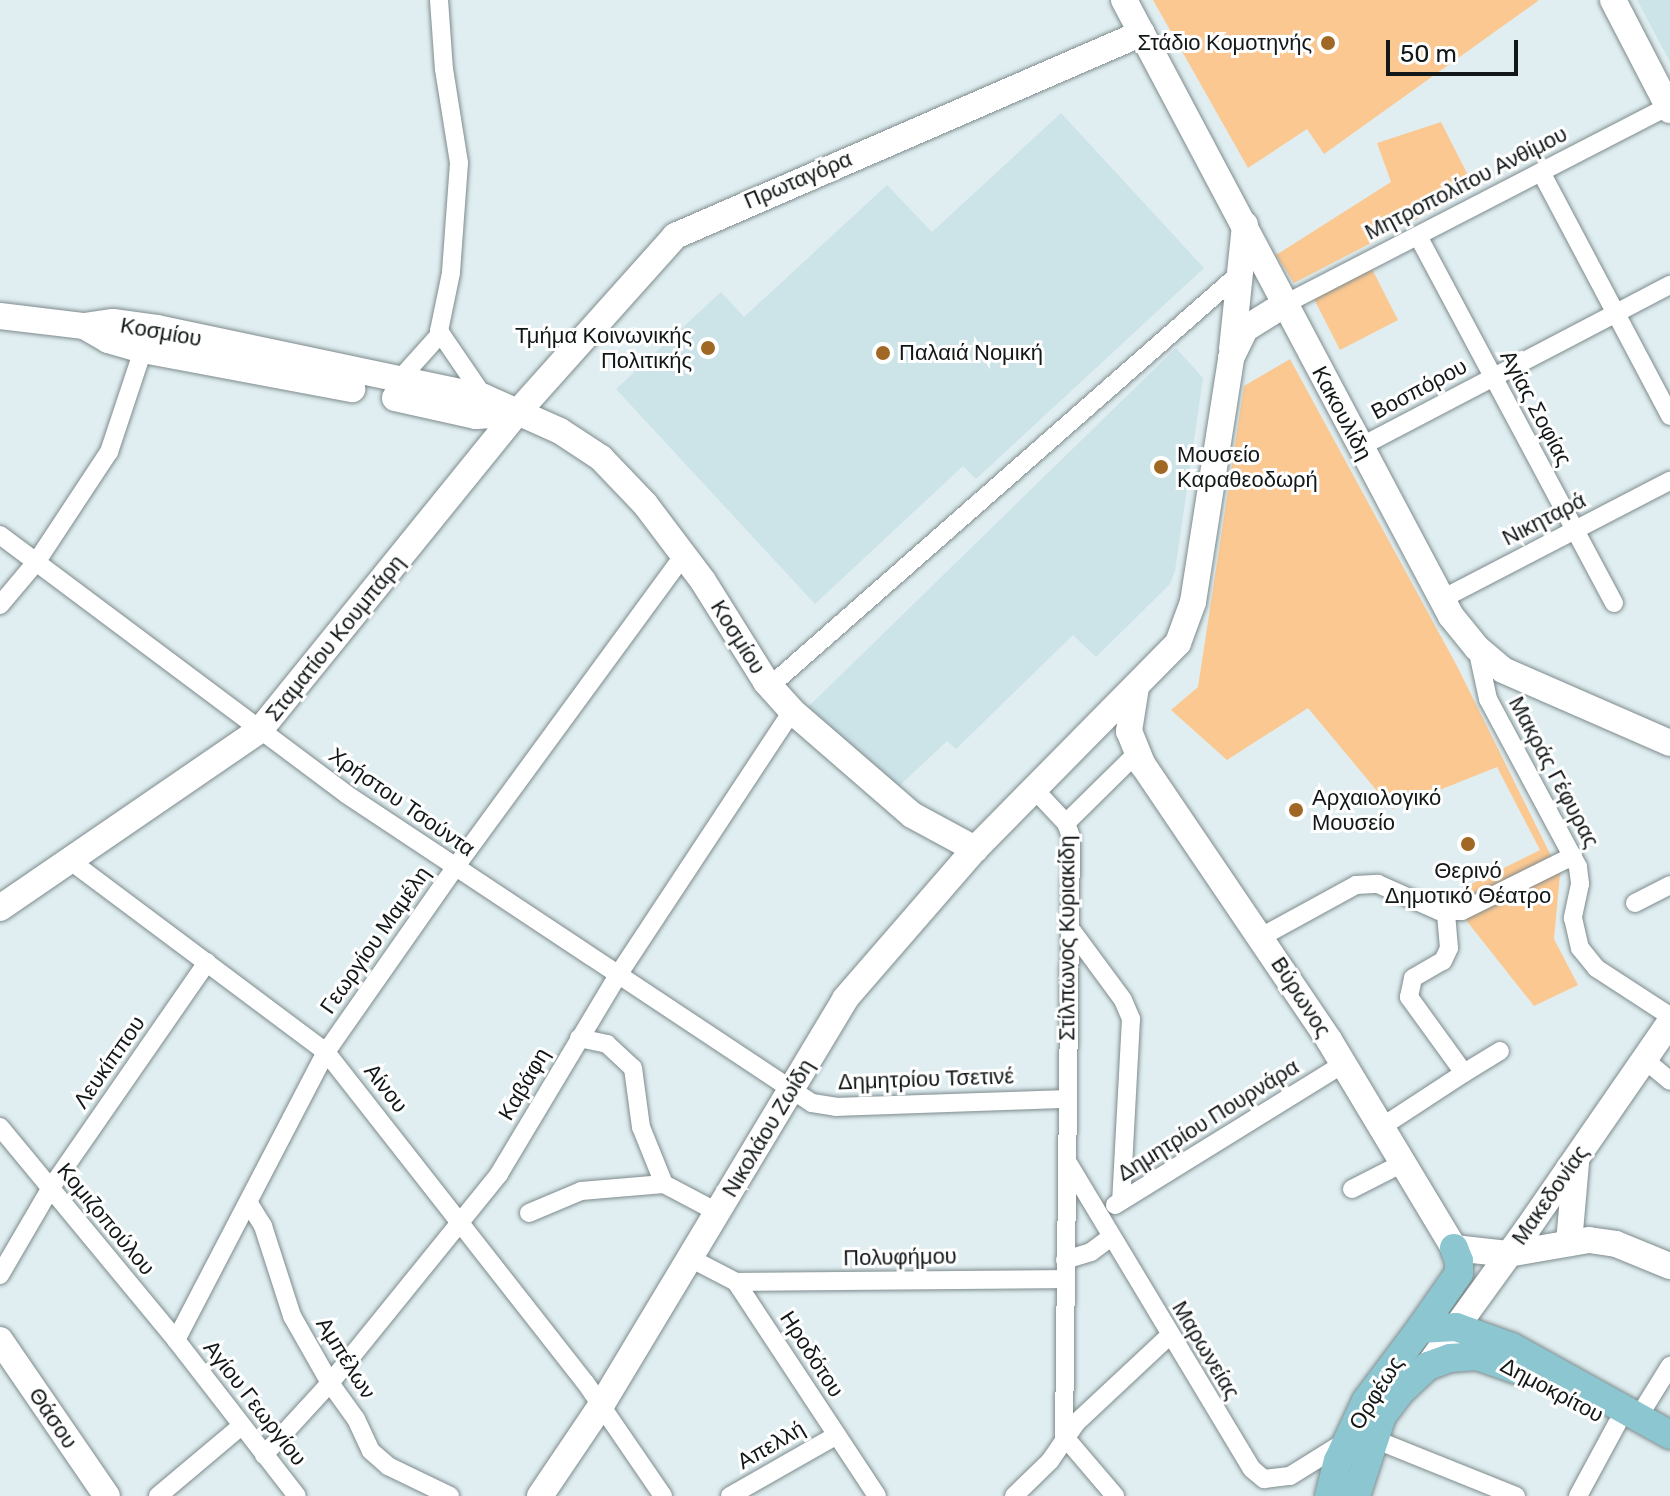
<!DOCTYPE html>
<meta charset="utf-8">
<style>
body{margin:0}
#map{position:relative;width:1670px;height:1496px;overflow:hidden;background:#e0eef1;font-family:Rubik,sans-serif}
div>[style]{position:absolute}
.built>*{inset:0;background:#cce3e8}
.green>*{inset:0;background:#fbc892}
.roads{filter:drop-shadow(0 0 2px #7e8b8d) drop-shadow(0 0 2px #7e8b8d)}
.street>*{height:18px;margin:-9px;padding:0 9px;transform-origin:9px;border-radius:9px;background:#fff}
.secondary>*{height:26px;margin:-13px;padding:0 13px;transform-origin:13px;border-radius:13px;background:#fff}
.primary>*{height:28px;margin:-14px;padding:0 14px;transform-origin:14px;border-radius:14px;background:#8cc6d0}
.dots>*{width:22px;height:22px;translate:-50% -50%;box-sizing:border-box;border:4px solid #fff;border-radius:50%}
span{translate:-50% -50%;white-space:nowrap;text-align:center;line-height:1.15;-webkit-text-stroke:6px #fff;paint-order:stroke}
.poi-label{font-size:22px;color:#121718}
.right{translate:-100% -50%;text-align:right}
.left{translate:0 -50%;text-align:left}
.street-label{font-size:22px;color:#121718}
.scale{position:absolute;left:1386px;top:40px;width:132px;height:36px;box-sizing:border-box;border:4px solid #121718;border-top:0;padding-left:10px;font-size:24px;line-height:28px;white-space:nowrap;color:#121718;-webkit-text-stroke:6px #fff;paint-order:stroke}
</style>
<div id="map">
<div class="built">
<i style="clip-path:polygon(1637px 0,1670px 0,1670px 62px)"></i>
<i style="clip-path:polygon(1061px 113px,1204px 268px,976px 479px,963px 466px,815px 604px,616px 389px,721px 292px,744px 317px,887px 185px,932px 232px)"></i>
<i style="clip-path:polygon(1176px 348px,1203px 378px,1175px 571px,1170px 584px,1096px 657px,1073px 635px,956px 749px,947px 741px,897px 788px,805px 710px)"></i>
</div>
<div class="green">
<i style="clip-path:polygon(1153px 0,1538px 0,1538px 1px,1324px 154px,1307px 129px,1248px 168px)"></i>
<i style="clip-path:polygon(1441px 122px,1475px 189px,1294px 283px,1276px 255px,1391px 182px,1377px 143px)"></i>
<i style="clip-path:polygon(1371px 267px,1398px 320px,1340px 350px,1313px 297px)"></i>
<i style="clip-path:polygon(1290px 359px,1457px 666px,1560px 874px,1554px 939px,1578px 985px,1534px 1006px,1447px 896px,1540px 850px,1497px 767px,1392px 809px,1308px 708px,1227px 760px,1171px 710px,1198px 687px,1244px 386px)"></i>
</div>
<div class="roads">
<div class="street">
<i style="left:439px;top:0;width:69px;rotate:85.9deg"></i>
<i style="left:444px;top:69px;width:95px;rotate:80.9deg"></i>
<i style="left:459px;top:163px;width:110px;rotate:94.2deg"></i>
<i style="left:451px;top:273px;width:59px;rotate:101.7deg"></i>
<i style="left:439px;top:331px;width:80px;rotate:55.7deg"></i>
<i style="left:1541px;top:172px;width:276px;rotate:62.1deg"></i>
<i style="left:1418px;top:236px;width:416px;rotate:61.9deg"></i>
<i style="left:1285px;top:304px;width:433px;rotate:-27.3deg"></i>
<i style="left:398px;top:381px;width:64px;rotate:-48.1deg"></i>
<i style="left:1360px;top:447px;width:350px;rotate:-27.6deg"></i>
<i style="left:0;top:535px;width:432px;rotate:36.8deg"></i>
<i style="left:346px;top:794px;width:559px;rotate:33.55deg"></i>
<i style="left:812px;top:1103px;width:24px;rotate:9deg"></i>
<i style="left:836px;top:1107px;width:231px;rotate:-2deg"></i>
<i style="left:1440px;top:600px;width:259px;rotate:-27.4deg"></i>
<i style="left:0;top:605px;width:57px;rotate:-49.9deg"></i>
<i style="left:37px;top:561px;width:131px;rotate:-56.6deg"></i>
<i style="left:109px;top:452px;width:108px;rotate:-71.6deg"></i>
<i style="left:1477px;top:648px;width:52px;rotate:77.8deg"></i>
<i style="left:1488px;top:699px;width:191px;rotate:61.8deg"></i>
<i style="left:1578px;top:867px;width:17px;rotate:83deg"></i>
<i style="left:1580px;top:884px;width:35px;rotate:102deg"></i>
<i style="left:1573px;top:918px;width:31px;rotate:77deg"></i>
<i style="left:1580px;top:948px;width:26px;rotate:51deg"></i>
<i style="left:1596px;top:968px;width:88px;rotate:33deg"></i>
<i style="left:770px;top:686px;width:624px;rotate:-41.3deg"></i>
<i style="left:1034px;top:789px;width:47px;rotate:46.7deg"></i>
<i style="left:1066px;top:823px;width:15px;rotate:70deg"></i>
<i style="left:1071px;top:837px;width:599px;rotate:90.67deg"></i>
<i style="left:1066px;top:823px;width:100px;rotate:-44.6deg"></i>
<i style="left:72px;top:862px;width:317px;rotate:36.8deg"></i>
<i style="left:326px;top:1052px;width:420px;rotate:51.9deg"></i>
<i style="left:585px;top:1382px;width:138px;rotate:55.6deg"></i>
<i style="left:1635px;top:903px;width:39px;rotate:-27deg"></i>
<i style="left:1070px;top:928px;width:89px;rotate:53.6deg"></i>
<i style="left:1123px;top:1000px;width:21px;rotate:67deg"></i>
<i style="left:1131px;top:1019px;width:182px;rotate:93.1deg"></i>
<i style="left:1261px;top:937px;width:108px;rotate:-28.7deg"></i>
<i style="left:1356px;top:885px;width:22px;rotate:-3deg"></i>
<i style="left:1378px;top:884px;width:67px;rotate:23.9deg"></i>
<i style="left:1439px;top:911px;width:23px"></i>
<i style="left:1462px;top:911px;width:124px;rotate:-26.4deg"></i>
<i style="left:579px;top:1038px;width:29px;rotate:12deg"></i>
<i style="left:607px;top:1044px;width:35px;rotate:43deg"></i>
<i style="left:633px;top:1068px;width:60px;rotate:82.3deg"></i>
<i style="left:641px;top:1127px;width:61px;rotate:68deg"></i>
<i style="left:1644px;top:1059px;width:34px;rotate:40deg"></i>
<i style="left:1464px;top:1073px;width:42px;rotate:-31.4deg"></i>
<i style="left:0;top:1127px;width:276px;rotate:50.4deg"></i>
<i style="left:176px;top:1340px;width:197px;rotate:52.2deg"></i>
<i style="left:1380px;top:1128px;width:100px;rotate:-33.2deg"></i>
<i style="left:1464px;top:1073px;width:94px;rotate:-125.9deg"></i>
<i style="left:1409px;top:997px;width:19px;rotate:-78deg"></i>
<i style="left:1413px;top:978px;width:34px;rotate:-30deg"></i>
<i style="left:1443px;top:961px;width:14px;rotate:-65deg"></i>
<i style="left:1449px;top:948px;width:36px;rotate:-95deg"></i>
<i style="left:1068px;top:1163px;width:357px;rotate:59deg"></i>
<i style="left:1252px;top:1469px;width:16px;rotate:40deg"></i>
<i style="left:1264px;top:1479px;width:26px;rotate:-7deg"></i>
<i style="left:1290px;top:1476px;width:62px;rotate:-31.9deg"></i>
<i style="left:1352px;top:1189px;width:55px;rotate:-27deg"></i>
<i style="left:250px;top:1205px;width:25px;rotate:58deg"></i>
<i style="left:263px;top:1226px;width:95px;rotate:72.1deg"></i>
<i style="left:292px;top:1316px;width:77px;rotate:60.4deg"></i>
<i style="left:330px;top:1383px;width:44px;rotate:54.2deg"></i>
<i style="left:356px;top:1419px;width:35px;rotate:65deg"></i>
<i style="left:371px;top:1451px;width:23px;rotate:41deg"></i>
<i style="left:388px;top:1466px;width:69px;rotate:25.8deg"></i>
<i style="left:1115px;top:1205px;width:267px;rotate:-31.7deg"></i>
<i style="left:529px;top:1213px;width:56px;rotate:-22.9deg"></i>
<i style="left:581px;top:1191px;width:83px;rotate:-4.8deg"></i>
<i style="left:664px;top:1184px;width:60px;rotate:27.8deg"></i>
<i style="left:690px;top:1258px;width:52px;rotate:27.6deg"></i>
<i style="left:736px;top:1282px;width:256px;rotate:56.6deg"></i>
<i style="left:1065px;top:1260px;width:27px;rotate:-17deg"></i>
<i style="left:1091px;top:1252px;width:25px;rotate:-37deg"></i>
<i style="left:0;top:1275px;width:99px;rotate:-59.8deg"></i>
<i style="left:50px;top:1189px;width:276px;rotate:-55.3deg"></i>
<i style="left:736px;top:1282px;width:329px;rotate:-0.5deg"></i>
<i style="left:176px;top:1340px;width:325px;rotate:-62.5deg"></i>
<i style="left:326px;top:1052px;width:223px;rotate:-55deg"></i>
<i style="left:454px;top:869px;width:389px;rotate:-53.8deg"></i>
<i style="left:1639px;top:1416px;width:59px;rotate:-58.2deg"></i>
<i style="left:1064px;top:1436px;width:79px;rotate:49.6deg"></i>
<i style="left:1374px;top:1439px;width:153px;rotate:21.9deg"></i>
<i style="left:264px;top:1455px;width:98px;rotate:-47.5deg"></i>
<i style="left:330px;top:1383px;width:269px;rotate:-51deg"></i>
<i style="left:499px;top:1174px;width:232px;rotate:-59.1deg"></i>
<i style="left:618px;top:975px;width:316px;rotate:-56.6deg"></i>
<i style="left:158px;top:1496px;width:107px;rotate:-40.1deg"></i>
<i style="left:730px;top:1496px;width:123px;rotate:-29.7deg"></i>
<i style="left:1014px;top:1496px;width:50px;rotate:-44.2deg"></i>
<i style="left:1050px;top:1461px;width:46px;rotate:-55.6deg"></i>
<i style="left:1076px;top:1423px;width:129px;rotate:-43.1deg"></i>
<i style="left:1578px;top:1496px;width:82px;rotate:-61.6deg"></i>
</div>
<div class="secondary">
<i style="left:1124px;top:0;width:697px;rotate:62.04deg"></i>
<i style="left:1451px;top:616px;width:41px;rotate:50.9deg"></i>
<i style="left:1477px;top:648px;width:34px;rotate:40deg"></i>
<i style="left:1503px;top:670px;width:182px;rotate:23.6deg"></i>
<i style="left:1613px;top:0;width:124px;rotate:62.6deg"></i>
<i style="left:0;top:316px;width:85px;rotate:6.8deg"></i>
<i style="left:84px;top:326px;width:29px;rotate:-8deg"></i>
<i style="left:113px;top:322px;width:44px;rotate:7.8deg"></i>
<i style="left:157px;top:328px;width:334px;rotate:11.9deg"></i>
<i style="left:484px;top:397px;width:83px;rotate:24.1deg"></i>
<i style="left:560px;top:431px;width:49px;rotate:33.4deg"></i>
<i style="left:601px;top:458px;width:64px;rotate:46.3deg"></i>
<i style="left:645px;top:504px;width:96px;rotate:53deg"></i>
<i style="left:703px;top:581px;width:119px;rotate:58deg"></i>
<i style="left:766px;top:682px;width:39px;rotate:48deg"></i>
<i style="left:792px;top:711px;width:159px;rotate:40.9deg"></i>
<i style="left:912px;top:815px;width:72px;rotate:28.4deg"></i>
<i style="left:84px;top:326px;width:28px;rotate:30deg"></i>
<i style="left:108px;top:340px;width:36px;rotate:16deg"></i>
<i style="left:143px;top:350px;width:213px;rotate:10.6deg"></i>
<i style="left:1232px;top:349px;width:125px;rotate:-84deg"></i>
<i style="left:395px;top:398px;width:83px;rotate:12.5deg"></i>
<i style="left:476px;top:416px;width:37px;rotate:-3deg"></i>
<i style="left:1136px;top:687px;width:45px;rotate:99deg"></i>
<i style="left:1129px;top:731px;width:37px;rotate:68deg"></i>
<i style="left:1143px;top:765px;width:332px;rotate:55.9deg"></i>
<i style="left:1329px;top:1040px;width:243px;rotate:59deg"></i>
<i style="left:1454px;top:1248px;width:54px;rotate:6.3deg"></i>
<i style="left:1508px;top:1254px;width:82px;rotate:-9.8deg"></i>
<i style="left:1589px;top:1240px;width:27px;rotate:8deg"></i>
<i style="left:1616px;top:1244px;width:58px;rotate:22.2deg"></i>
<i style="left:0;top:908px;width:315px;rotate:-34.4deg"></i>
<i style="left:260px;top:730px;width:408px;rotate:-51deg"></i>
<i style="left:517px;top:413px;width:237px;rotate:-48.2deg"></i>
<i style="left:675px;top:236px;width:509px;rotate:-23.49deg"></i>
<i style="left:1569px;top:1243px;width:80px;rotate:-85deg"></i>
<i style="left:0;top:1340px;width:189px;rotate:55.6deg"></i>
<i style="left:1428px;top:1366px;width:170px;rotate:-54.1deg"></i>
<i style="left:1528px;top:1228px;width:250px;rotate:-55.4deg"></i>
<i style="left:540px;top:1496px;width:111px;rotate:-56deg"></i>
<i style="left:602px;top:1404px;width:472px;rotate:-59deg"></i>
<i style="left:845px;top:999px;width:198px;rotate:-49.1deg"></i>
<i style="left:975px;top:849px;width:289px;rotate:-45.4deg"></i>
<i style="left:1178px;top:643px;width:44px;rotate:-69.9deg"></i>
<i style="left:1193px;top:602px;width:247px;rotate:-81.1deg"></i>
<i style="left:1231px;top:358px;width:32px;rotate:-64deg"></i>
<i style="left:1245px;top:329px;width:47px;rotate:-32deg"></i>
</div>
<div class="primary">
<i style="left:1420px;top:1329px;width:68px;rotate:-55.1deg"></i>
<i style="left:1459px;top:1273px;width:12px;rotate:-90deg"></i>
<i style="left:1459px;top:1261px;width:14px;rotate:-111deg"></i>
<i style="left:1329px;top:1496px;width:36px;rotate:-76deg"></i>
<i style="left:1338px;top:1461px;width:66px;rotate:-65deg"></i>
<i style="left:1366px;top:1401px;width:90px;rotate:-53.1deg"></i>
<i style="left:1420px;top:1329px;width:36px;rotate:-3deg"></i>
<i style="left:1456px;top:1327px;width:59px;rotate:19.7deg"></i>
<i style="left:1512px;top:1347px;width:181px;rotate:29.1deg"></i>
<i style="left:1356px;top:1496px;width:84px;rotate:-72deg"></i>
<i style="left:1382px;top:1416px;width:30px;rotate:-53deg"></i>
<i style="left:1400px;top:1392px;width:38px;rotate:-43deg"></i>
<i style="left:1428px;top:1366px;width:23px;rotate:-20deg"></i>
<i style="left:1450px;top:1358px;width:27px;rotate:-4deg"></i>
<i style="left:1477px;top:1356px;width:49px;rotate:19.2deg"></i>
</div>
</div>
<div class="dots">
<i style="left:1328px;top:43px;background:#a06824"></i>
<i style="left:708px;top:348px;background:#a06824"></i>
<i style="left:883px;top:353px;background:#a06824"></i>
<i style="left:1161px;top:467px;background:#a06824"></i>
<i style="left:1296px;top:810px;background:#a06824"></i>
<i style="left:1468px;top:844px;background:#a06824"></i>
</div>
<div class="poi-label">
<span class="right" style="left:1312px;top:43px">Στάδιο Κομοτηνής</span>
<span class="right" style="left:692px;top:348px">Τμήμα Κοινωνικής<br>Πολιτικής</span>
<span class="left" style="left:899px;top:353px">Παλαιά Νομική</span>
<span class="left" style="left:1177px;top:467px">Μουσείο<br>Καραθεοδωρή</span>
<span class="left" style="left:1312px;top:810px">Αρχαιολογικό<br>Μουσείο</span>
<span style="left:1468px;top:883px">Θερινό<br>Δημοτικό Θέατρο</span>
</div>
<div class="street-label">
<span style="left:798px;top:180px;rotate:-23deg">Πρωταγόρα</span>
<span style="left:1466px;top:183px;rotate:-27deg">Μητροπολίτου Ανθίμου</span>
<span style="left:161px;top:332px;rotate:10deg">Κοσμίου</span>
<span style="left:1419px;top:389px;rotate:-28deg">Βοσπόρου</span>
<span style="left:1536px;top:408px;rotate:62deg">Αγίας Σοφίας</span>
<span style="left:1342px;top:413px;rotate:62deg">Κακουλίδη</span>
<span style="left:1544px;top:519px;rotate:-27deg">Νικηταρά</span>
<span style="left:738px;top:637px;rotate:58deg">Κοσμίου</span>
<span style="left:335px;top:638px;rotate:-51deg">Σταματίου Κουμπάρη</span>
<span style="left:1554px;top:772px;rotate:62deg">Μακράς Γέφυρας</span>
<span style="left:402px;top:802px;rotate:35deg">Χρήστου Τσούντα</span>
<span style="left:1067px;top:938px;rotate:-90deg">Στίλπωνος Κυριακίδη</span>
<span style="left:375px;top:940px;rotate:-55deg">Γεωργίου Μαμέλη</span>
<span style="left:1301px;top:997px;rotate:57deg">Βύρωνος</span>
<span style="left:109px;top:1062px;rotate:-55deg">Λευκίππου</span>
<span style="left:926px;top:1079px;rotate:-2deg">Δημητρίου Τσετινέ</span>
<span style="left:524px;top:1084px;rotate:-60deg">Καβάφη</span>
<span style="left:386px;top:1088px;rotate:52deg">Αίνου</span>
<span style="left:1208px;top:1120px;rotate:-32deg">Δημητρίου Πουρνάρα</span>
<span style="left:768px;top:1128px;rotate:-59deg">Νικολάου Ζωίδη</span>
<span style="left:1550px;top:1195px;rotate:-55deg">Μακεδονίας</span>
<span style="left:106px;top:1219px;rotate:50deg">Κομιζοπούλου</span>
<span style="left:900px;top:1257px;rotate:-1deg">Πολυφήμου</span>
<span style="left:1206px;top:1350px;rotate:59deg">Μαρωνείας</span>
<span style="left:812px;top:1354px;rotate:57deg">Ηροδότου</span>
<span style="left:346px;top:1358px;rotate:58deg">Αμπέλων</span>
<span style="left:1552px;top:1390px;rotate:28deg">Δημοκρίτου</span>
<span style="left:1376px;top:1393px;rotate:-58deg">Ορφέως</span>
<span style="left:255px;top:1403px;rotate:52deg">Αγίου Γεωργίου</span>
<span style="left:53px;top:1418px;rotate:56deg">Θάσου</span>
<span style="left:771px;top:1445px;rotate:-30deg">Απελλή</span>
</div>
<div class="scale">50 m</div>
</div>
